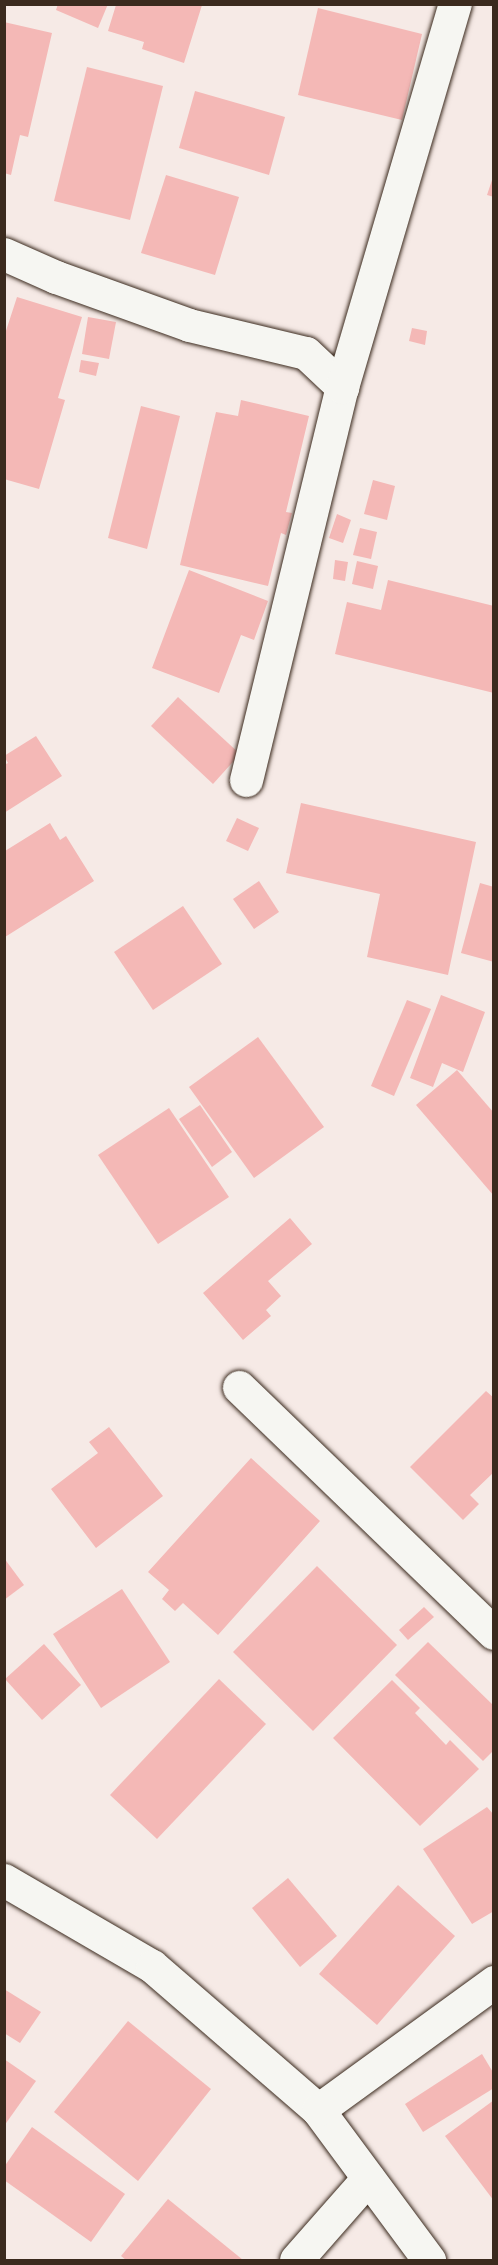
<!DOCTYPE html>
<style>
body{margin:0}
#map{position:relative;width:498px;height:2265px;overflow:hidden;background:#f6eae6;font-family:Delius,sans-serif}
div>[style]{position:absolute}
.building>*{inset:0;background:#f4b8b6}
.roads{filter:drop-shadow(0 0 2px #3b2a1e) drop-shadow(0 0 2px #3b2a1e)}
.minor>*{height:33px;margin:-16.5px;padding:0 16.5px;transform-origin:16.5px;border-radius:16.5px;background:#f6f6f2}
span{translate:-50% -50%;white-space:nowrap;text-align:center;line-height:1.15;-webkit-text-stroke:4.5px #f6f6f2;paint-order:stroke}
.frame{position:absolute;inset:0;border:6px solid #3b2a1e;pointer-events:none}
</style>
<div id="map">
<div class="building">
<i style="clip-path:polygon(58px 4px,108px 4px,98px 28px,56px 10px)"></i>
<i style="clip-path:polygon(116px 5px,202px 5px,184px 63px,142px 49px,144px 42px,108px 31px)"></i>
<i style="clip-path:polygon(318px 8px,422px 34px,402px 120px,298px 95px)"></i>
<i style="clip-path:polygon(4px 22px,52px 33px,28px 137px,20px 135px,11px 175px,4px 173px)"></i>
<i style="clip-path:polygon(87px 67px,163px 86px,130px 220px,54px 201px)"></i>
<i style="clip-path:polygon(195px 91px,285px 117px,269px 175px,179px 148px)"></i>
<i style="clip-path:polygon(166px 175px,239px 197px,215px 275px,141px 253px)"></i>
<i style="clip-path:polygon(493px 177px,494px 177px,494px 197px,487px 195px)"></i>
<i style="clip-path:polygon(17px 297px,82px 317px,58px 398px,65px 400px,39px 489px,4px 479px,4px 337px)"></i>
<i style="clip-path:polygon(88px 317px,116px 322px,109px 359px,82px 354px)"></i>
<i style="clip-path:polygon(412px 328px,427px 331px,425px 345px,409px 341px)"></i>
<i style="clip-path:polygon(81px 360px,99px 363px,96px 376px,79px 372px)"></i>
<i style="clip-path:polygon(241px 400px,309px 416px,286px 512px,292px 513px,286px 535px,281px 533px,268px 586px,180px 565px,216px 412px,238px 416px)"></i>
<i style="clip-path:polygon(141px 406px,180px 416px,147px 549px,108px 538px)"></i>
<i style="clip-path:polygon(373px 480px,395px 486px,387px 520px,364px 514px)"></i>
<i style="clip-path:polygon(337px 514px,351px 520px,343px 543px,329px 538px)"></i>
<i style="clip-path:polygon(360px 528px,377px 532px,371px 559px,353px 555px)"></i>
<i style="clip-path:polygon(335px 560px,348px 562px,345px 581px,333px 579px)"></i>
<i style="clip-path:polygon(357px 561px,378px 566px,373px 589px,352px 584px)"></i>
<i style="clip-path:polygon(189px 570px,268px 601px,254px 640px,241px 635px,219px 693px,152px 668px)"></i>
<i style="clip-path:polygon(388px 580px,494px 606px,494px 693px,335px 654px,347px 602px,381px 610px)"></i>
<i style="clip-path:polygon(178px 697px,240px 754px,213px 784px,151px 726px)"></i>
<i style="clip-path:polygon(36px 736px,62px 776px,4px 813px,4px 765px,8px 763px,4px 756px)"></i>
<i style="clip-path:polygon(301px 803px,476px 842px,448px 975px,367px 957px,380px 894px,286px 873px)"></i>
<i style="clip-path:polygon(237px 818px,259px 828px,248px 851px,226px 841px)"></i>
<i style="clip-path:polygon(50px 823px,60px 840px,66px 836px,94px 881px,5px 937px,5px 851px)"></i>
<i style="clip-path:polygon(259px 881px,279px 912px,254px 929px,233px 899px)"></i>
<i style="clip-path:polygon(480px 883px,494px 887px,494px 962px,461px 953px)"></i>
<i style="clip-path:polygon(183px 906px,222px 964px,153px 1010px,114px 952px)"></i>
<i style="clip-path:polygon(441px 995px,485px 1012px,463px 1072px,442px 1063px,433px 1087px,410px 1078px)"></i>
<i style="clip-path:polygon(407px 1000px,431px 1009px,394px 1096px,371px 1086px)"></i>
<i style="clip-path:polygon(258px 1037px,324px 1127px,254px 1178px,189px 1087px)"></i>
<i style="clip-path:polygon(457px 1070px,494px 1113px,494px 1196px,416px 1105px)"></i>
<i style="clip-path:polygon(200px 1105px,232px 1152px,212px 1167px,179px 1119px)"></i>
<i style="clip-path:polygon(169px 1108px,229px 1197px,158px 1244px,98px 1155px)"></i>
<i style="clip-path:polygon(290px 1218px,312px 1244px,268px 1281px,281px 1296px,266px 1310px,271px 1316px,243px 1340px,203px 1293px)"></i>
<i style="clip-path:polygon(486px 1391px,494px 1398px,494px 1472px,470px 1495px,479px 1504px,463px 1520px,410px 1467px)"></i>
<i style="clip-path:polygon(109px 1427px,163px 1496px,96px 1548px,51px 1489px,98px 1453px,89px 1442px)"></i>
<i style="clip-path:polygon(251px 1458px,320px 1521px,218px 1635px,183px 1603px,175px 1611px,162px 1599px,169px 1590px,148px 1572px)"></i>
<i style="clip-path:polygon(4px 1558px,24px 1585px,4px 1600px)"></i>
<i style="clip-path:polygon(317px 1566px,397px 1645px,313px 1731px,233px 1652px)"></i>
<i style="clip-path:polygon(122px 1589px,170px 1662px,101px 1708px,53px 1634px)"></i>
<i style="clip-path:polygon(424px 1607px,434px 1617px,408px 1640px,399px 1630px)"></i>
<i style="clip-path:polygon(428px 1642px,494px 1706px,494px 1750px,483px 1761px,395px 1675px)"></i>
<i style="clip-path:polygon(44px 1644px,81px 1685px,42px 1720px,5px 1679px)"></i>
<i style="clip-path:polygon(219px 1679px,266px 1724px,157px 1839px,110px 1795px)"></i>
<i style="clip-path:polygon(392px 1680px,420px 1708px,415px 1713px,446px 1745px,450px 1740px,479px 1769px,420px 1826px,333px 1738px)"></i>
<i style="clip-path:polygon(487px 1807px,494px 1815px,494px 1911px,472px 1924px,423px 1849px)"></i>
<i style="clip-path:polygon(288px 1878px,337px 1936px,300px 1967px,252px 1908px)"></i>
<i style="clip-path:polygon(398px 1885px,455px 1936px,377px 2025px,319px 1974px)"></i>
<i style="clip-path:polygon(4px 1989px,41px 2012px,20px 2043px,4px 2033px)"></i>
<i style="clip-path:polygon(128px 2021px,211px 2089px,138px 2181px,54px 2112px)"></i>
<i style="clip-path:polygon(482px 2054px,494px 2074px,494px 2088px,423px 2132px,405px 2104px)"></i>
<i style="clip-path:polygon(4px 2059px,36px 2081px,4px 2126px)"></i>
<i style="clip-path:polygon(494px 2100px,494px 2201px,445px 2136px)"></i>
<i style="clip-path:polygon(32px 2127px,125px 2194px,91px 2242px,4px 2180px,4px 2167px)"></i>
<i style="clip-path:polygon(168px 2199px,243px 2260px,126px 2260px,121px 2256px)"></i>
</div>
<div class="roads">
<div class="minor">
<i style="left:4px;top:254px;width:57px;rotate:23.9deg"></i>
<i style="left:56px;top:277px;width:141px;rotate:19.8deg"></i>
<i style="left:189px;top:325px;width:120px;rotate:13.5deg"></i>
<i style="left:306px;top:353px;width:50px;rotate:43.4deg"></i>
<i style="left:246px;top:780px;width:405px;rotate:-76.3deg"></i>
<i style="left:342px;top:387px;width:399px;rotate:-73.6deg"></i>
<i style="left:239px;top:1387px;width:354px;rotate:44deg"></i>
<i style="left:4px;top:1880px;width:171px;rotate:30.2deg"></i>
<i style="left:152px;top:1966px;width:220px;rotate:40.9deg"></i>
<i style="left:318px;top:2110px;width:187px;rotate:53.5deg"></i>
<i style="left:318px;top:2110px;width:218px;rotate:-36deg"></i>
<i style="left:296px;top:2260px;width:109px;rotate:-48.7deg"></i>
</div>
</div>
<div class="frame"></div>
</div>
